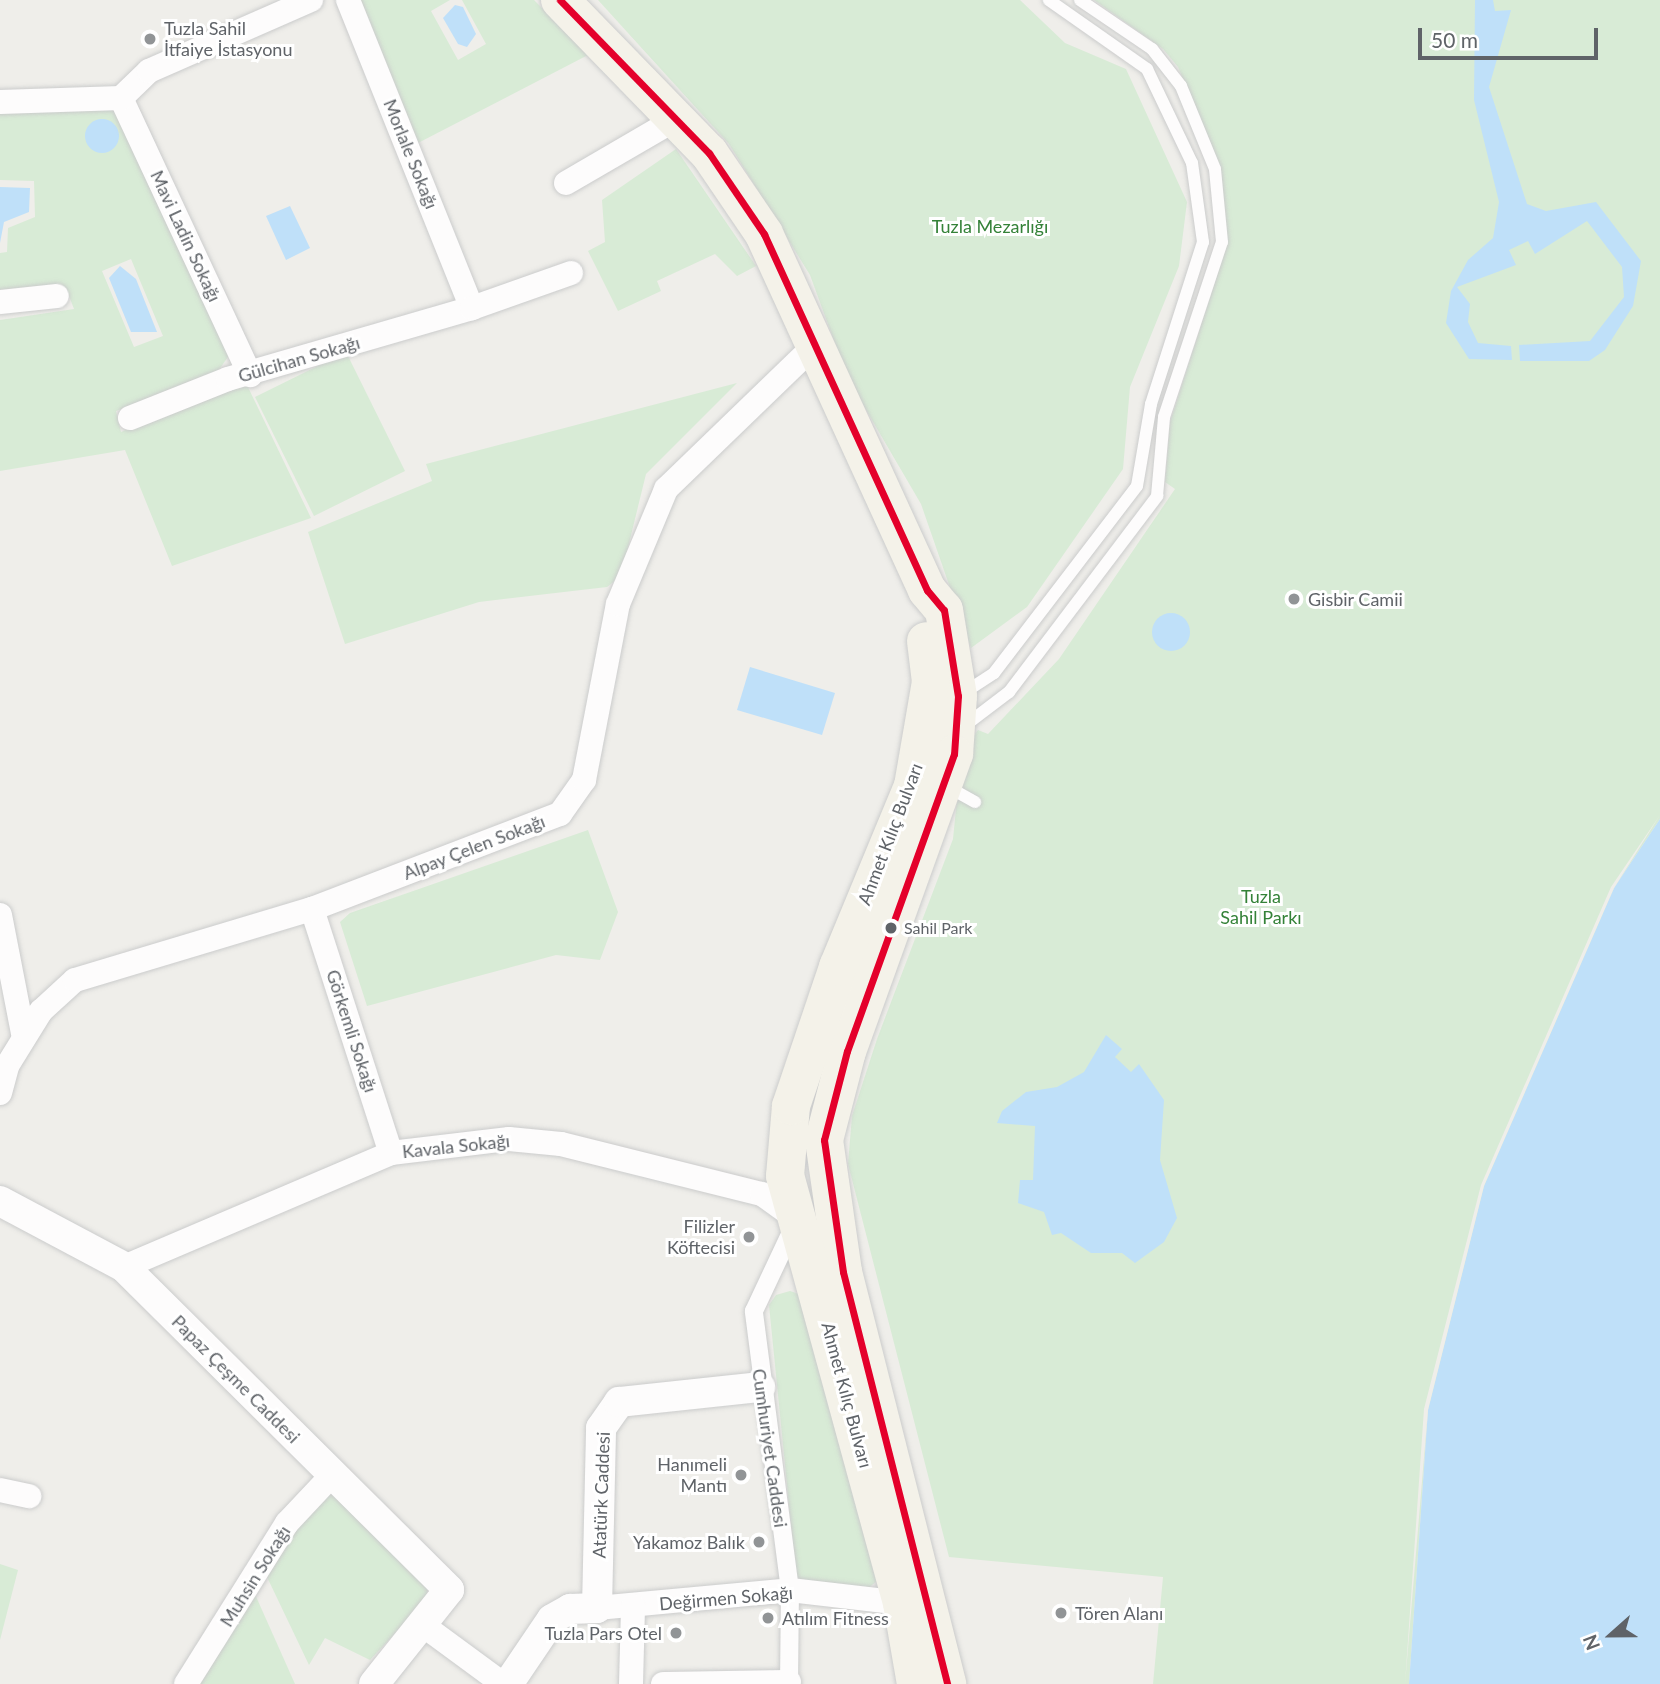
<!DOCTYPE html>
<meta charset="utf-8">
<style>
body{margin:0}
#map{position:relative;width:1660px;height:1684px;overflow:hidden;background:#efeeea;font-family:Lato,sans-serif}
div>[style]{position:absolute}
.green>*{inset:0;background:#d8ebd6}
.water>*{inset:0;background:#bfe0f9}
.round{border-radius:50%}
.pier>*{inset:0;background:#efeeea}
.roads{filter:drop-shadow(0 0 2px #cbcccc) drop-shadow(0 0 2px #cbcccc)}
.service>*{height:12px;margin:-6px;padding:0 6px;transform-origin:6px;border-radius:6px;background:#fdfcfc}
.pedestrian>*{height:18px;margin:-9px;padding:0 9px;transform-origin:9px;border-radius:9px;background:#fdfcfc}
.minor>*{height:24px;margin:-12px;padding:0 12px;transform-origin:12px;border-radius:12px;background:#fdfcfc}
.tertiary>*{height:30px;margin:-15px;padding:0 15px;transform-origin:15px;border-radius:15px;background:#fdfcfc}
.primary>*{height:38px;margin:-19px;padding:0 19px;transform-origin:19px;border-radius:19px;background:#f4f2e9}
.bus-1>*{height:7px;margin:-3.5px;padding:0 3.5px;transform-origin:3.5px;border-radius:3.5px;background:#e4002b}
.dots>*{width:19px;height:19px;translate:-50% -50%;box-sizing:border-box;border:4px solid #fff;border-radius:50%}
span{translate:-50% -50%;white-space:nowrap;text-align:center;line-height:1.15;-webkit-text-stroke:6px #fff;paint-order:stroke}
.bus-label{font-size:16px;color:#5f6368}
.left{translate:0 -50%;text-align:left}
.poi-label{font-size:18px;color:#5f6368}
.right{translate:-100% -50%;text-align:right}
.street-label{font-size:18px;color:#5f6368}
.park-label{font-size:18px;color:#348238}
.north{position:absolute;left:1576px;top:1600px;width:70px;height:70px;-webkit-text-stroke:5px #fff;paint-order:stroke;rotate:249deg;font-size:19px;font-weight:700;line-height:28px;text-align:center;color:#5f6368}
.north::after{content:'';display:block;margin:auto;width:24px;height:32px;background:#5f6368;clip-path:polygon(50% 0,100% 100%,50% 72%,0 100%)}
.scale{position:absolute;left:1418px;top:28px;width:180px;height:32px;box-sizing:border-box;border:4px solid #5f6368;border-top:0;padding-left:9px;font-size:21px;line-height:24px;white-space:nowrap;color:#5f6368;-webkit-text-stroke:5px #fff;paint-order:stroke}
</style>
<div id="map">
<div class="green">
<i style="clip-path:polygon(358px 0,450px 0,431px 11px,458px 60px,486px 44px,462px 0,534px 0,588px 55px,418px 143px)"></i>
<i style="clip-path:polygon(598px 0,1020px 0,1065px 43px,1126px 69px,1187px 202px,1179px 266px,1130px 387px,1123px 469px,1027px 607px,971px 648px,921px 504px,848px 379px,810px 275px,729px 144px)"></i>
<i style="clip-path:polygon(1094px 0,1660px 0,1660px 819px,1614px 888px,1428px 1410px,1409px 1684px,1153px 1684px,1163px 1577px,949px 1557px,848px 1164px,852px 1116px,877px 1039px,953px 839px,962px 750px,978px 730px,988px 734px,1059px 659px,1175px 489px,1165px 482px,1170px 422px,1227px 244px,1221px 170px,1178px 67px,1163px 49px)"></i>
<i style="clip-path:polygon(evenodd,116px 106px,230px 354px,216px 374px,116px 411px,121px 432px,232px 383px,246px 383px,311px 518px,172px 566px,125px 450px,0 471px,0 320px,74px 309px,66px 288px,0 296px,0 253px,7px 252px,8px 228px,35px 217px,34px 181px,0 180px,0 110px,116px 106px,131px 259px,163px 336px,134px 347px,102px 271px,131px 259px)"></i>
<i style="clip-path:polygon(676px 149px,756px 266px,737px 276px,715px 254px,657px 281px,661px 291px,618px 311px,588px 251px,605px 242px,602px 200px)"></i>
<i style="clip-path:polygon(346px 352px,405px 471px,314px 516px,255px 397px)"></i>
<i style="clip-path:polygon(737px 383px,646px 474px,621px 576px,607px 587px,479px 602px,345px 644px,308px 532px,432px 481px,426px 464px)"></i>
<i style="clip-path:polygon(588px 830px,618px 912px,600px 960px,556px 955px,367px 1006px,340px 922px,350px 913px)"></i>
<i style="clip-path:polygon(790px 1291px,799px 1294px,877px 1581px,867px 1589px,802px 1581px,796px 1575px,769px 1305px,776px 1295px)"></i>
<i style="clip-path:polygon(329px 1488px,428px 1578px,427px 1599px,370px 1660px,325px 1638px,309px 1665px,267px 1577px,287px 1538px)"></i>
<i style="clip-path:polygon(0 1564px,18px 1570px,0 1640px)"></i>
<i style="clip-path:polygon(254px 1592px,295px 1684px,199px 1684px)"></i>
</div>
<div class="water">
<i style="clip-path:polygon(1475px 0,1493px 0,1495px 11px,1511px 10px,1489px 87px,1527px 204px,1546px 211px,1596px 202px,1641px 261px,1633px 306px,1605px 350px,1589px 361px,1520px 361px,1519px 345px,1590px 341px,1624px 297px,1622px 267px,1587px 221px,1535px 254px,1528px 241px,1509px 250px,1516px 265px,1457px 287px,1470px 304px,1468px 322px,1478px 343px,1511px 346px,1512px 360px,1469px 359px,1446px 323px,1451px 291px,1468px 260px,1493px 238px,1499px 202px,1474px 100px)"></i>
<i style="clip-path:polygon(455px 5px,463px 7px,476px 34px,467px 47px,458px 44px,443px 18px)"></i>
<i class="round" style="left:85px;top:119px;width:34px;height:34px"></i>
<i style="clip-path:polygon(0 187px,30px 188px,29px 212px,4px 222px,0 243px)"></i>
<i style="clip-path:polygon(290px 206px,310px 248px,286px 260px,266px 216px)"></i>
<i style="clip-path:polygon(120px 266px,136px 279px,157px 332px,131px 332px,109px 278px)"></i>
<i class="round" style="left:1152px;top:613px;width:38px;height:38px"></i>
<i style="clip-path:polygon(750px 667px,835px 693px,822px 735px,737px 710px)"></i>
<i style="clip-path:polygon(1660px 819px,1660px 1684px,1409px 1684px,1428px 1410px,1484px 1186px,1614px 888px)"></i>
<i style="clip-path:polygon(1106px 1035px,1122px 1049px,1115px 1057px,1131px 1072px,1139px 1064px,1164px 1100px,1160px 1160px,1177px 1218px,1164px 1242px,1135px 1263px,1122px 1253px,1091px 1253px,1061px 1233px,1052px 1235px,1044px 1212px,1018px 1203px,1020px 1180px,1033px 1180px,1035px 1126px,997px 1123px,1002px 1111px,1026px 1092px,1057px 1087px,1084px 1072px)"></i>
</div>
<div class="pier">
<i style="clip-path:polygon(1660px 815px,1614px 888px,1484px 1186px,1428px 1410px,1405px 1684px,1424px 1409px,1481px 1185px,1611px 887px)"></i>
</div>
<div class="roads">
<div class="service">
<i style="left:962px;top:694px;width:38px;rotate:-33deg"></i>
<i style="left:994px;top:673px;width:235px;rotate:-52.6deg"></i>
<i style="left:1137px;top:486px;width:83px;rotate:-80.3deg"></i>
<i style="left:1151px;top:404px;width:170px;rotate:-72.2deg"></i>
<i style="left:1203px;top:242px;width:80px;rotate:-97.9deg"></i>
<i style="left:1192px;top:163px;width:104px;rotate:-115.6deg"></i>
<i style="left:1147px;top:69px;width:120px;rotate:-144.9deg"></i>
<i style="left:963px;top:727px;width:58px;rotate:-37.3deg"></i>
<i style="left:1009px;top:692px;width:246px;rotate:-52.9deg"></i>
<i style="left:1157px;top:496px;width:79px;rotate:-84.9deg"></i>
<i style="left:1164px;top:417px;width:184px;rotate:-71.7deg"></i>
<i style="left:1222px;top:242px;width:73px;rotate:-95.5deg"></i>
<i style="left:1215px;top:169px;width:90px;rotate:-112.3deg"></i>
<i style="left:1181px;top:86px;width:47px;rotate:-128.1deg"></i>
<i style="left:1152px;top:49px;width:87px;rotate:-145.8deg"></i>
<i style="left:948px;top:787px;width:31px;rotate:29deg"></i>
</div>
<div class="pedestrian">
<i style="left:789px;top:1684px;width:94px;rotate:-89.4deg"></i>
<i style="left:790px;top:1590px;width:281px;rotate:-97.4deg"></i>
<i style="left:754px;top:1311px;width:94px;rotate:-64.8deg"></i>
</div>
<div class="minor">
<i style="left:348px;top:0;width:332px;rotate:68.1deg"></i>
<i style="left:121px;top:98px;width:306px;rotate:65deg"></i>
<i style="left:0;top:102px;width:121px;rotate:-1.9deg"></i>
<i style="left:121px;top:98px;width:39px;rotate:-44deg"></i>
<i style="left:149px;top:71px;width:177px;rotate:-23.7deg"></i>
<i style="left:566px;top:183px;width:127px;rotate:-30.2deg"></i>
<i style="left:0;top:302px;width:57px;rotate:-6deg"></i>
<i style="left:130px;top:418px;width:105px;rotate:-21.7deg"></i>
<i style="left:228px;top:379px;width:254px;rotate:-16.2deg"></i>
<i style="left:472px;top:308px;width:105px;rotate:-19.5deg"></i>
<i style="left:312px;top:909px;width:256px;rotate:72.1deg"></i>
<i style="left:0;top:915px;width:125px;rotate:79deg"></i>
<i style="left:0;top:1093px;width:28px;rotate:-75deg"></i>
<i style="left:7px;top:1066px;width:65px;rotate:-58.3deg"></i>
<i style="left:41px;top:1011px;width:46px;rotate:-42.4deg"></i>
<i style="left:75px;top:980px;width:247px;rotate:-16.7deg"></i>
<i style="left:312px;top:909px;width:266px;rotate:-21deg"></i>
<i style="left:560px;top:814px;width:42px;rotate:-54.8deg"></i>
<i style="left:584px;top:780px;width:179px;rotate:-79.1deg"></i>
<i style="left:618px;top:604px;width:125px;rotate:-67.3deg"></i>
<i style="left:666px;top:489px;width:204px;rotate:-44deg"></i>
<i style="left:124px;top:1267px;width:290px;rotate:-23.1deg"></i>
<i style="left:391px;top:1153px;width:119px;rotate:-6.8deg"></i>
<i style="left:509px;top:1139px;width:52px;rotate:5.5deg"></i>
<i style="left:561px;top:1144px;width:207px;rotate:14deg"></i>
<i style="left:762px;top:1194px;width:44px;rotate:35.8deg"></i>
<i style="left:0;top:1490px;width:30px;rotate:12deg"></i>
<i style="left:597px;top:1608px;width:194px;rotate:-5.3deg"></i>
<i style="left:790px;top:1590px;width:113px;rotate:6.6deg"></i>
<i style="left:420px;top:1623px;width:103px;rotate:36.3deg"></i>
<i style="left:186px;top:1684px;width:190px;rotate:-57.9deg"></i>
<i style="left:287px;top:1523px;width:66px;rotate:-46.8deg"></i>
<i style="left:631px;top:1684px;width:78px;rotate:-88.5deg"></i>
<i style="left:663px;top:1684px;width:126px;rotate:-0.9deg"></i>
</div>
<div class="tertiary">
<i style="left:0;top:1201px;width:140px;rotate:28deg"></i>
<i style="left:124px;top:1267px;width:458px;rotate:44.8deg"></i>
<i style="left:449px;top:1590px;width:120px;rotate:128.6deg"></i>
<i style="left:508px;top:1684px;width:78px;rotate:-55.9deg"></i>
<i style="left:552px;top:1619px;width:21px;rotate:-29deg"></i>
<i style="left:570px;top:1609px;width:27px;rotate:-2deg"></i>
<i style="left:597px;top:1608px;width:180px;rotate:-88.7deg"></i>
<i style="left:601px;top:1428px;width:32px;rotate:-55deg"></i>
<i style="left:619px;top:1402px;width:142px;rotate:-6.1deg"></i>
</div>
<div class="primary">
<i style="left:560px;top:0;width:214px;rotate:45.8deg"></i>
<i style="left:709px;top:153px;width:98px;rotate:55.8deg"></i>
<i style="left:764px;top:234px;width:392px;rotate:65.4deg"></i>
<i style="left:927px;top:590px;width:26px;rotate:50deg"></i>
<i style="left:944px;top:610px;width:87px;rotate:80.8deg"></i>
<i style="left:958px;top:696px;width:58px;rotate:93.9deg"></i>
<i style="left:954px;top:754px;width:316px;rotate:109.8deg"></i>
<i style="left:847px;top:1051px;width:92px;rotate:104.5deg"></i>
<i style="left:824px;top:1140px;width:133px;rotate:81.8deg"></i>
<i style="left:843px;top:1272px;width:425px;rotate:75.8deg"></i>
<i style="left:916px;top:1684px;width:82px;rotate:-99.8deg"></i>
<i style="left:902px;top:1603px;width:443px;rotate:-105.3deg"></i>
<i style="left:785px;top:1176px;width:70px;rotate:-85.1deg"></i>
<i style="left:791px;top:1106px;width:147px;rotate:-71.3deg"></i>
<i style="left:838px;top:967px;width:196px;rotate:-67.5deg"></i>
<i style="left:913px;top:786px;width:106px;rotate:-80.2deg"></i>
<i style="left:931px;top:682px;width:41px;rotate:-97deg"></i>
</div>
</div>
<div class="bus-1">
<i style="left:560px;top:0;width:214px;rotate:45.8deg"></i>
<i style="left:709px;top:153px;width:98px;rotate:55.8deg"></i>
<i style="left:764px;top:234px;width:392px;rotate:65.4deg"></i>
<i style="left:927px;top:590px;width:26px;rotate:50deg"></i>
<i style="left:944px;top:610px;width:87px;rotate:80.8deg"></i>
<i style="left:958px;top:696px;width:58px;rotate:93.9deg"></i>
<i style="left:954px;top:754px;width:316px;rotate:109.8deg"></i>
<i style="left:847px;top:1051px;width:92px;rotate:104.5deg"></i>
<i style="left:824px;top:1140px;width:133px;rotate:81.8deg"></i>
<i style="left:843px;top:1272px;width:425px;rotate:75.8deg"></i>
</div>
<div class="dots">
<i style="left:150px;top:39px;background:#919496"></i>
<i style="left:1294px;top:599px;background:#919496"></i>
<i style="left:891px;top:928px;background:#5f6368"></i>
<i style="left:749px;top:1237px;background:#919496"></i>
<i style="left:741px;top:1475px;background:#919496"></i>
<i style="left:759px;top:1542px;background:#919496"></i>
<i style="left:1061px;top:1613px;background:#919496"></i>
<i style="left:768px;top:1618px;background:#919496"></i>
<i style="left:676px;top:1633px;background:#919496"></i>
</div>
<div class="bus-label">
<span class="left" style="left:904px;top:928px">Sahil Park</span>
</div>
<div class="poi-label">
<span class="left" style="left:164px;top:39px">Tuzla Sahil<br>İtfaiye İstasyonu</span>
<span class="left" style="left:1308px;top:599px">Gisbir Camii</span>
<span class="right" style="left:735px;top:1237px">Filizler<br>Köftecisi</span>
<span class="right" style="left:727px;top:1475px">Hanımeli<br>Mantı</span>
<span class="right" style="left:745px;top:1542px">Yakamoz Balık</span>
<span class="left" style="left:1075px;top:1613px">Tören Alanı</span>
<span class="left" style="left:782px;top:1618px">Atılım Fitness</span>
<span class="right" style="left:662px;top:1633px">Tuzla Pars Otel</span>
</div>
<div class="street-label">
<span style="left:411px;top:154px;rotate:68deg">Morlale Sokağı</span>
<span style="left:186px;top:236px;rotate:65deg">Mavi Ladin Sokağı</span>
<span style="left:299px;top:359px;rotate:-16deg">Gülcihan Sokağı</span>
<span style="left:890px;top:834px;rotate:-69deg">Ahmet Kılıç Bulvarı</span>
<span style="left:474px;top:847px;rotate:-21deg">Alpay Çelen Sokağı</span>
<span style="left:352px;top:1031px;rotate:72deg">Görkemli Sokağı</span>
<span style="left:456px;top:1146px;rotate:-6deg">Kavala Sokağı</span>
<span style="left:236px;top:1379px;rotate:45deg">Papaz Çeşme Caddesi</span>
<span style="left:847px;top:1395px;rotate:75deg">Ahmet Kılıç Bulvarı</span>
<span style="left:770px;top:1448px;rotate:82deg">Cumhuriyet Caddesi</span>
<span style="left:601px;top:1495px;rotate:-88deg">Atatürk Caddesi</span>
<span style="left:255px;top:1576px;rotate:-58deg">Muhsin Sokağı</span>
<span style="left:726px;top:1598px;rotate:-5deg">Değirmen Sokağı</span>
</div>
<div class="park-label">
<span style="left:990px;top:226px">Tuzla Mezarlığı</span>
<span style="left:1261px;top:907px">Tuzla<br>Sahil Parkı</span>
</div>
<div class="north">N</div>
<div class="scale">50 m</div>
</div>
